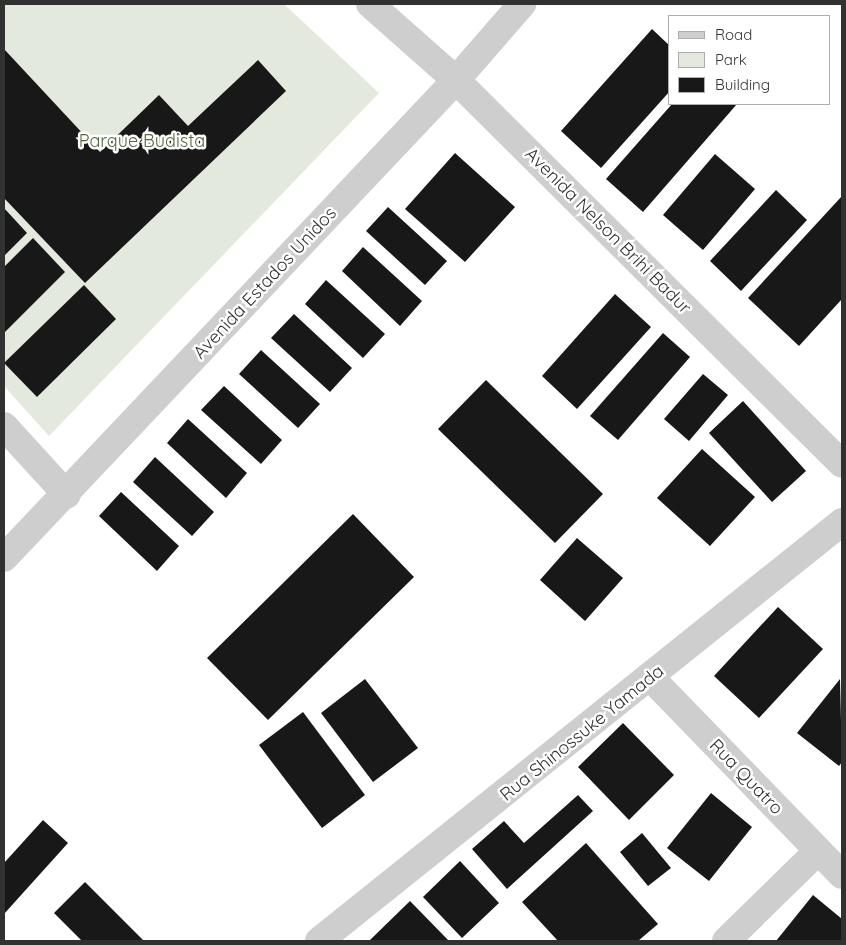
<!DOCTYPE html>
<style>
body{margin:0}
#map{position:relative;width:846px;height:945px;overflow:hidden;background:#fff;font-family:Quicksand,sans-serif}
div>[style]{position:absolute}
.green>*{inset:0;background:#e4e9dd}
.building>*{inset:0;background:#181818}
.minor>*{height:28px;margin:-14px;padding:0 14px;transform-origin:14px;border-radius:14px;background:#cecece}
span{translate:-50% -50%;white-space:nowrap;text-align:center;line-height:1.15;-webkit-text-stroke:5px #fff;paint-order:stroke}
.park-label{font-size:18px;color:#566a41}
.street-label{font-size:18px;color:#313131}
.frame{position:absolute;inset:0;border:5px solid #313131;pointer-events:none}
.legend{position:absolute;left:668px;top:15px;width:162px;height:90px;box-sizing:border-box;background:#fff;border:1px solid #adadad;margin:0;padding:6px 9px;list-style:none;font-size:15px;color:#313131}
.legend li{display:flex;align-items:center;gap:10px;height:25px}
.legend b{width:25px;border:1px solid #adadad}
</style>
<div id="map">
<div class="green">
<i style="clip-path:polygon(4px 4px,284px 4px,379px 93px,49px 436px,4px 386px)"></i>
</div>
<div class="building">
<i style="clip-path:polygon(652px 29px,670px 46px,670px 91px,601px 168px,561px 131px)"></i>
<i style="clip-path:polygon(4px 49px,100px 152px,159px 95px,188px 126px,258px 60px,286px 91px,85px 283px,4px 198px)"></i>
<i style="clip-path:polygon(672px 104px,737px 104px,643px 212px,606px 179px)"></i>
<i style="clip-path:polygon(455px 153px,515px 207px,465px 262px,405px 209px)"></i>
<i style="clip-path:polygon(715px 154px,755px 189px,703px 250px,663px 215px)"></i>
<i style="clip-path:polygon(776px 190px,807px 220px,741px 291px,710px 261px)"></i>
<i style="clip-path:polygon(842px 196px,842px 299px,799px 346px,748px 298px)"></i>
<i style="clip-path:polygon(388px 207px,447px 261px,425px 285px,366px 231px)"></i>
<i style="clip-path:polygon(4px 208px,27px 233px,4px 256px)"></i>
<i style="clip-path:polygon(33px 238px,65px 272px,4px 333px,4px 267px)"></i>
<i style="clip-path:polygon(363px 247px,422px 301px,400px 326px,342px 271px)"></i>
<i style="clip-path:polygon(326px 280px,385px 334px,363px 358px,305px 304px)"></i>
<i style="clip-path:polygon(84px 285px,116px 319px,37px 397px,4px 363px)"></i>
<i style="clip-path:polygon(615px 294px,651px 327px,577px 409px,542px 376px)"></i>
<i style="clip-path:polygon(294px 314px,352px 368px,330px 392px,271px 338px)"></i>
<i style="clip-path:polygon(663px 333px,690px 357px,618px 440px,590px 416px)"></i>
<i style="clip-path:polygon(261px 350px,320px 404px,298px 428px,239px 374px)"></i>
<i style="clip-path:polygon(703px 374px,728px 395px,689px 441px,664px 419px)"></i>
<i style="clip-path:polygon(486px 380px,603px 494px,555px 543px,438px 429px)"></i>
<i style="clip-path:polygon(224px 386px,282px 440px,261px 464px,201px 410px)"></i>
<i style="clip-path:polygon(743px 401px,806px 471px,772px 502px,709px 433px)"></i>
<i style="clip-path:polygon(188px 419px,247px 473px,226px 498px,167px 443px)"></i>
<i style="clip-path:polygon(702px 449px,755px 497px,710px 546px,657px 498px)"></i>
<i style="clip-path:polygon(155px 457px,214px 512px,192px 536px,133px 482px)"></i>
<i style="clip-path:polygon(121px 492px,179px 546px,157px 571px,99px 516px)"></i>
<i style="clip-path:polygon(353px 514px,414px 577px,268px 720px,207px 658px)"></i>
<i style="clip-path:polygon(577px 538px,623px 578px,585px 621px,540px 580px)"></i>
<i style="clip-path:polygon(778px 607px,823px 649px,759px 718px,714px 676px)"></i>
<i style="clip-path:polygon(365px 679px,418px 748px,373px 782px,321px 713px)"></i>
<i style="clip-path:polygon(840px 679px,842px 762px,839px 766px,797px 733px)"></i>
<i style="clip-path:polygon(303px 712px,365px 795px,322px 828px,259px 745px)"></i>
<i style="clip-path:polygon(623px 723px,674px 775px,629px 820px,578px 767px)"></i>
<i style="clip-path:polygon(711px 793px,752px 827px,709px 881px,667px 848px)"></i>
<i style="clip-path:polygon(578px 795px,593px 811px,507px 889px,472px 849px,504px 821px,524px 843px)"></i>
<i style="clip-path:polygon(43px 820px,68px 843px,4px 914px,4px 863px)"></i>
<i style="clip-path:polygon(642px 833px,671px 868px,648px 886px,620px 852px)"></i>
<i style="clip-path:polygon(586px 843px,658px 924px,638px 941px,558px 941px,522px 902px)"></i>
<i style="clip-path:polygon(460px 861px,499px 903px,462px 938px,423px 897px)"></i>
<i style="clip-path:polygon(85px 882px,144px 941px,82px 941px,54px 913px)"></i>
<i style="clip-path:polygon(813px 895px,842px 919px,842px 941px,776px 941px)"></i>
<i style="clip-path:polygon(410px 901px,449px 941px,369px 941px)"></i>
</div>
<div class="minor">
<i style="left:370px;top:4px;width:115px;rotate:41.5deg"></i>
<i style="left:456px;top:80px;width:544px;rotate:44.85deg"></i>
<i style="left:4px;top:426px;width:93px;rotate:47.6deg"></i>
<i style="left:4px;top:558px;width:658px;rotate:-46.6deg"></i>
<i style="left:456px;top:80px;width:101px;rotate:-49deg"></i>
<i style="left:651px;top:678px;width:274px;rotate:45.9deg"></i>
<i style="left:319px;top:941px;width:670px;rotate:-38.7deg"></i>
<i style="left:726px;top:941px;width:129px;rotate:-44.4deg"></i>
</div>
<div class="park-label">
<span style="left:142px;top:141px">Parque Budista</span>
</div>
<div class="street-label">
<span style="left:608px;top:231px;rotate:45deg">Avenida Nelson Brihi Badur</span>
<span style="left:265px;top:283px;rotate:-47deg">Avenida Estados Unidos</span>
<span style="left:582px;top:733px;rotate:-39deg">Rua Shinossuke Yamada</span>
<span style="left:746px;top:777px;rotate:46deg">Rua Quatro</span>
</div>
<div class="frame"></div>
<ul class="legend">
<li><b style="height:6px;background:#cecece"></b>Road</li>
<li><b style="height:14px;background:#e4e9dd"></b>Park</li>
<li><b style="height:14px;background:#181818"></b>Building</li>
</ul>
</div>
